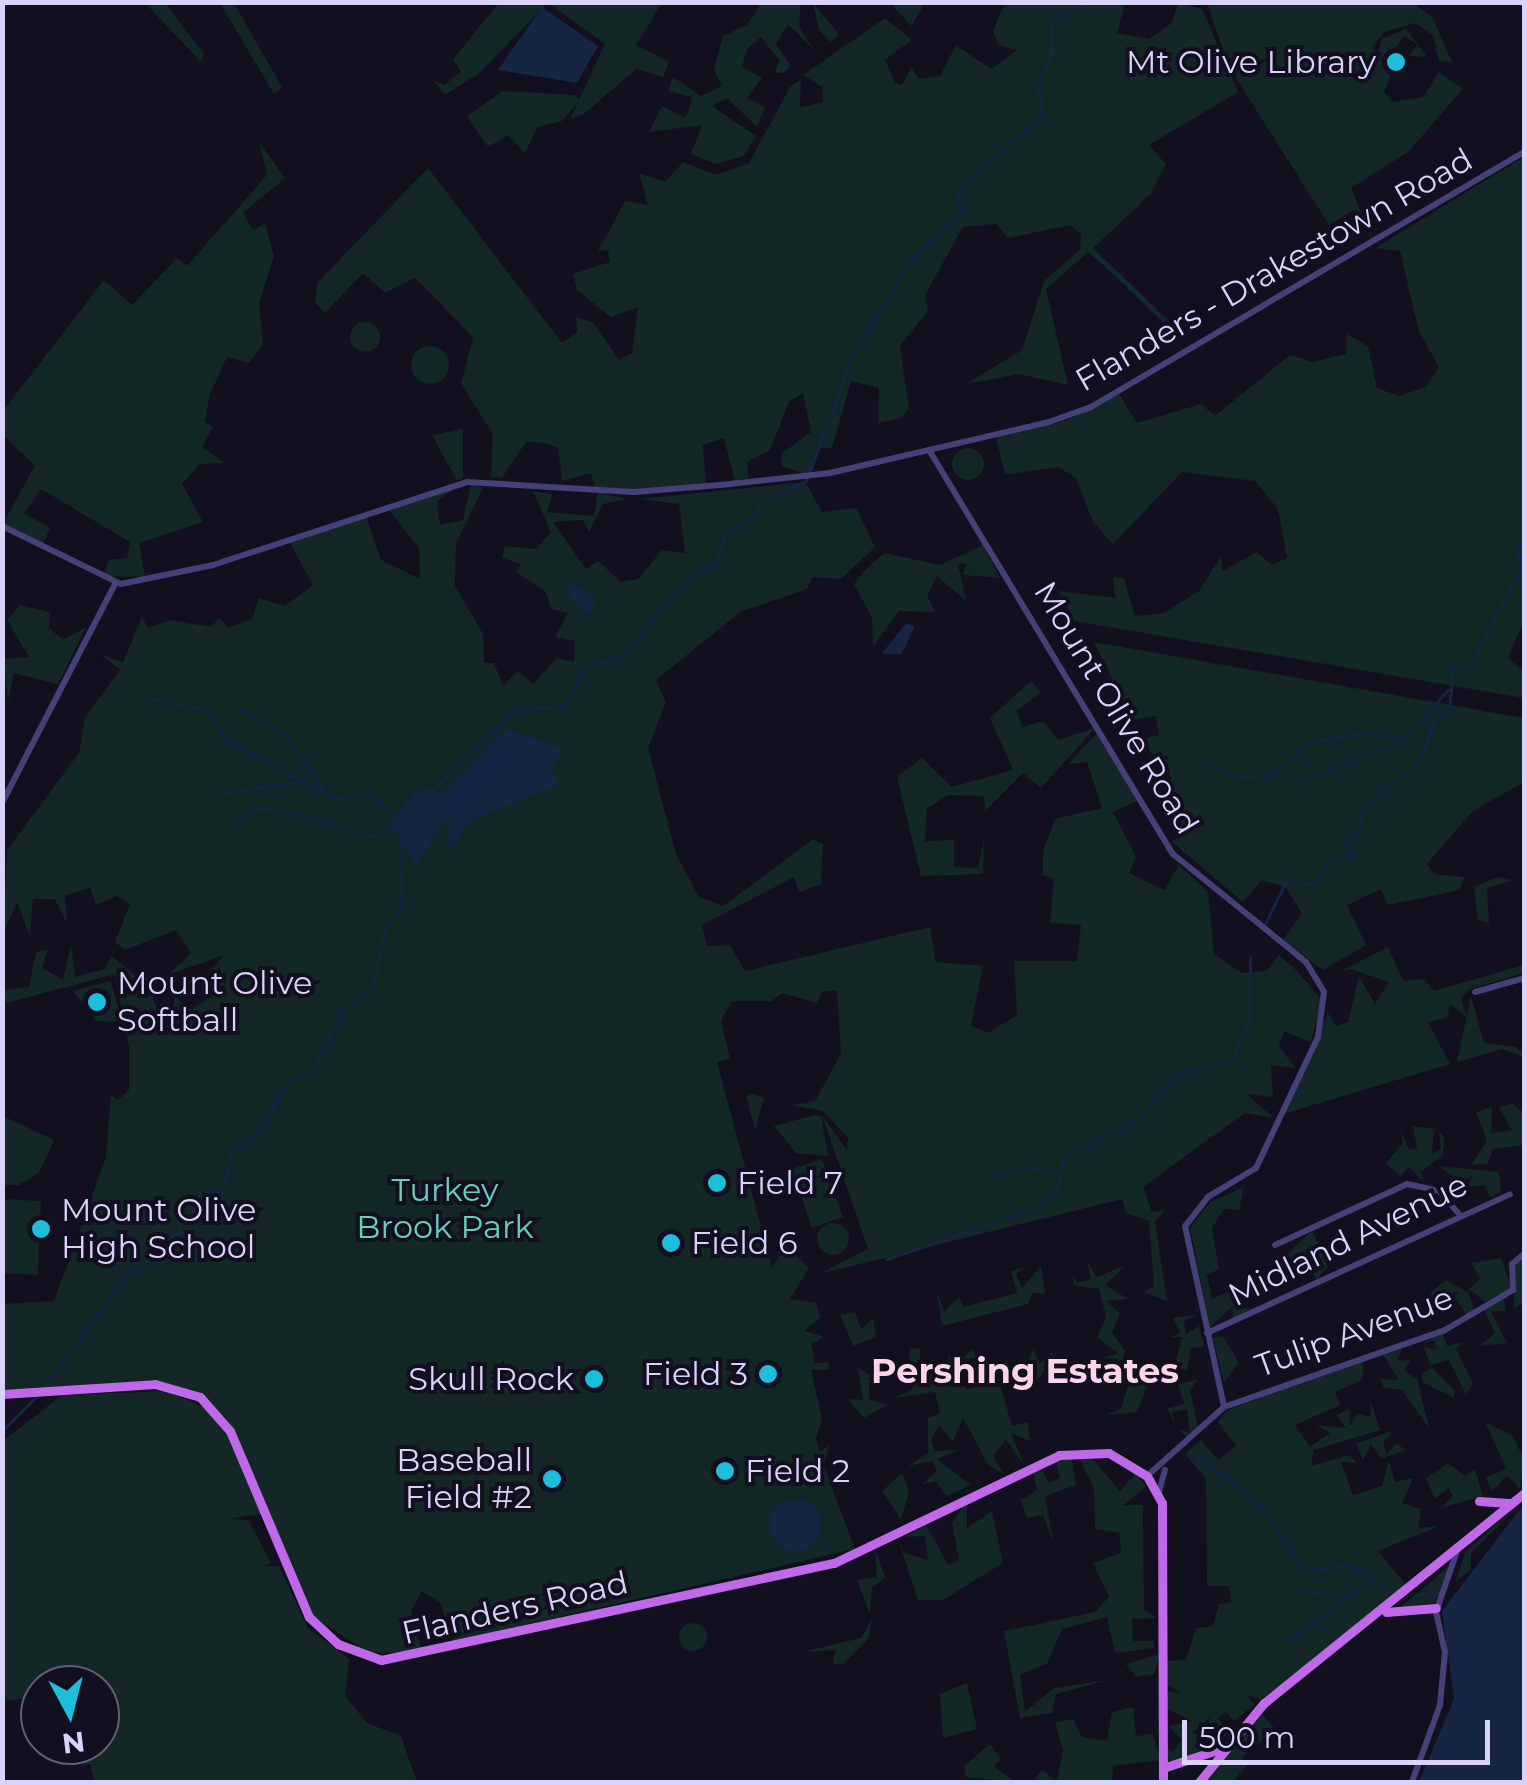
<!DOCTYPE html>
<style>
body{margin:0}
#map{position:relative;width:1527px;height:1785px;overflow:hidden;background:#120f1e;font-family:Montserrat,sans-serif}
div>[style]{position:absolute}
.green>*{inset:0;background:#132727}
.round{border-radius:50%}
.water>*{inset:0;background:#152542}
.stream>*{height:2.5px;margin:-1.25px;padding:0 1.25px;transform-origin:1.25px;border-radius:1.25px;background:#152542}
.minor>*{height:6px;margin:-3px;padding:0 3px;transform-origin:3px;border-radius:3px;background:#454077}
.major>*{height:9px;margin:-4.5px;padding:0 4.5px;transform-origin:4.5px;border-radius:4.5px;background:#c068ea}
.dots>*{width:28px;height:28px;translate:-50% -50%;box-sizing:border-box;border:5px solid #120f1e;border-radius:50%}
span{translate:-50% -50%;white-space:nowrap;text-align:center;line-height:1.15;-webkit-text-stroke:8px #120f1e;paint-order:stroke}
.poi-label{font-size:32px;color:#d9d2f9}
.right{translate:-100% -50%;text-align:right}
.left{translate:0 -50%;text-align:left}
.street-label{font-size:32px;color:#d9d2f9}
.park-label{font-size:32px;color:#69ceba}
.neighbourhood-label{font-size:35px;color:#f9d4ea;font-weight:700}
.frame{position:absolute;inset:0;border:5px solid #d9d2f9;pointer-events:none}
.north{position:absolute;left:20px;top:1665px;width:100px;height:100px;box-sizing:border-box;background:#120f1e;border:2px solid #625d76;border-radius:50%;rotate:173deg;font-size:28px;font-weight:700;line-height:40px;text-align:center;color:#d9d2f9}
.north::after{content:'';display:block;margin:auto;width:35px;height:45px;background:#1ebdd9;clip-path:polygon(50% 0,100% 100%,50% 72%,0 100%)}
.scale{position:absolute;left:1182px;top:1720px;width:308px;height:45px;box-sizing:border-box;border:5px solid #d9d2f9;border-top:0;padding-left:12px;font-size:30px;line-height:35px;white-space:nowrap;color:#d9d2f9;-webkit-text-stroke:8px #120f1e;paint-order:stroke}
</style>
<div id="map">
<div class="green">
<i style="clip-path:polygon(145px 3px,165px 3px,204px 54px,201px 62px)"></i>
<i style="clip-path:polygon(220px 3px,234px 3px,282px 87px,274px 94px)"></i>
<i style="clip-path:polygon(662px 3px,636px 45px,669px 62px,663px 77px,636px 69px,584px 114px,570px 119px,605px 44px,548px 3px,478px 74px,445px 95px,433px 80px,444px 85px,461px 72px,453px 59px,499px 3px)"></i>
<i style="clip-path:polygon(761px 3px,801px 3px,799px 27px,814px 50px,788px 24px,776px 44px,791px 66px,783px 73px,775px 73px,779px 60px,761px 37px,747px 49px,742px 67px,762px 78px,747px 98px,765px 107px,757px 127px,727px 98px,712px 106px,756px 136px,744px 156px,715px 164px,691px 154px,702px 125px,649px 132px,662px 106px,685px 118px,689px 110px,692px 97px,668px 91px,673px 77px,701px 96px,722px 86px,714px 69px,723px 36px,747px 25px)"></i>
<i style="clip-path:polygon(813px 3px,839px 34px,831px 42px,819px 30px)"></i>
<i style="clip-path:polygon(890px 3px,925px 3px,911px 26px)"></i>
<i style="clip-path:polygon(1005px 3px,1125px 3px,1117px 33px,1149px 39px,1172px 23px,1178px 3px,1202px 9px,1238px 92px,1149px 145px,1166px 164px,1151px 194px,1093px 248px,1189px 340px,1088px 252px,1046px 289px,1068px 385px,1019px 374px,966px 384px,1022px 350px,1044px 281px,1080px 250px,1081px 235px,1071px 225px,1008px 238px,996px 224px,963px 227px,925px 295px,928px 311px,900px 346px,909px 408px,901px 418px,878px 423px,879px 388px,851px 381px,832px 448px,819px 448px,812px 472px,802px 473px,782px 466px,781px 454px,811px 432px,803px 393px,789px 402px,770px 450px,747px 462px,748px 478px,735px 481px,724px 438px,703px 445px,706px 484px,631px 490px,595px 487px,591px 473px,562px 481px,558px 448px,546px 443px,526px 442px,502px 478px,491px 477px,493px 434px,461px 384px,473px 337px,415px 278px,385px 293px,363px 273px,325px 313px,315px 303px,318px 282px,428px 168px,562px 343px,577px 332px,576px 317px,593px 322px,619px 360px,632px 353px,638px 307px,611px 317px,577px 290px,573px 274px,610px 262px,608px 250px,598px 251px,625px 201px,648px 205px,639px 173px,665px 182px,683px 162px,717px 175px,749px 163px,790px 87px,801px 79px,800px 107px,823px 102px,822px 87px,803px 75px,885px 18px,912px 40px,885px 60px,895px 82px,902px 85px,911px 67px,919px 79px,940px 76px,956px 45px,991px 69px,1017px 50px,998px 45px,993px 31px)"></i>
<i style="clip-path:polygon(1207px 3px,1413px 3px,1433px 18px,1452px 62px,1439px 61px,1433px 35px,1415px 23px,1384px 32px,1372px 47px,1391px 75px,1384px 92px,1393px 102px,1423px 97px,1439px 72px,1463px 89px,1408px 152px,1351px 188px,1373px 239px,1353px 210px,1329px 225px,1229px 67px)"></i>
<i style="clip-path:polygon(1406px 29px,1427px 57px,1409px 56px,1417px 45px,1405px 36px,1386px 59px,1377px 56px,1382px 39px)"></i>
<i style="clip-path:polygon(502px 91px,574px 95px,580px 100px,562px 121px,537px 127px,525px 154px,508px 135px,488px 147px,467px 117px)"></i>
<i style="clip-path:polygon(259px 142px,285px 178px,243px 213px,253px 230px,265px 223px,274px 256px,259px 303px,263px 344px,249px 363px,227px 357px,210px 394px,205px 422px,213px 427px,202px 447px,225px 463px,200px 464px,182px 484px,203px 522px,139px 543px,145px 577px,103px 576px,109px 560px,127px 558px,130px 542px,41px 489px,24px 513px,50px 528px,42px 546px,3px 523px,35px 466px,3px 435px,3px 411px,104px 280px,132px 305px,177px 258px,187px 266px,267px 175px)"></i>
<i style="clip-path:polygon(1524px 157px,1524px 620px,1508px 658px,1524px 672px,1524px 698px,1074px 621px,1058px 591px,1115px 598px,1113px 577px,1124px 579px,1135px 616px,1164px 613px,1199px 591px,1221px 556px,1222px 571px,1257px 552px,1272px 565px,1287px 558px,1278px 509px,1255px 481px,1182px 472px,1113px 544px,1093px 522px,1076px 478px,1058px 467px,1005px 475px,996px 437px,1068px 420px,1119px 394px,1137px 423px,1201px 404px,1215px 416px,1290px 355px,1313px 362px,1346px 354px,1347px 334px,1368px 346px,1377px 388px,1399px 396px,1426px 387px,1439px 367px,1419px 332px,1400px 251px,1375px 248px)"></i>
<i class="round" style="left:350px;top:322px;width:30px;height:30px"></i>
<i class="round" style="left:411px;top:346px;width:38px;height:38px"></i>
<i style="clip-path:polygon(463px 429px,463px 478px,457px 481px,432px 435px)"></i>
<i class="round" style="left:952px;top:448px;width:32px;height:32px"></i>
<i style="clip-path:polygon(805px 482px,822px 512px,856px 508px,875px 547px,841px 579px,812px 577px,807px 589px,740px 612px,656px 680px,666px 702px,648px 748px,676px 854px,699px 897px,723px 906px,813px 839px,823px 844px,821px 884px,799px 892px,794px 877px,702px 925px,707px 946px,730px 945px,745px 971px,930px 927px,936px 962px,983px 966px,971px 1026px,988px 1033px,1017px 1015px,1014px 961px,1077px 961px,1081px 925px,1050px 923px,1054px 879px,1043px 875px,1043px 851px,1055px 819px,1102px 808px,1087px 762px,1068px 764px,1096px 734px,1139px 800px,1113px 812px,1136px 856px,1129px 873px,1164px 890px,1179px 865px,1208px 892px,1214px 954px,1242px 973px,1266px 971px,1279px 955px,1297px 971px,1322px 1001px,1311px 1042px,1284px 1031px,1279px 1046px,1295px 1068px,1271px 1065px,1273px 1097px,1246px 1094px,1274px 1118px,1245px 1113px,1143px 1187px,1152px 1212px,1165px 1210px,1155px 1222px,1167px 1301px,1144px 1292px,1154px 1286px,1149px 1221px,1126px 1213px,1122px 1199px,819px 1274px,868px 1249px,822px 1115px,847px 1150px,848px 1138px,823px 1111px,791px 1105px,815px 1101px,841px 1054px,837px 991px,822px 991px,817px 1003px,782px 993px,772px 1001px,732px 1001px,721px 1021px,730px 1058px,717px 1062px,772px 1268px,786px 1246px,809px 1268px,790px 1299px,816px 1303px,820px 1317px,805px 1331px,824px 1337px,811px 1344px,815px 1363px,829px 1362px,829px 1370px,811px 1370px,822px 1418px,816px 1439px,820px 1452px,829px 1444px,824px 1466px,855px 1549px,454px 1641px,440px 1603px,422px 1591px,411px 1611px,423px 1654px,367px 1652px,311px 1615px,227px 1422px,206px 1398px,155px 1381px,3px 1390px,3px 1304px,54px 1301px,106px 1157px,111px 1095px,118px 1100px,129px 1090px,129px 1047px,115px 974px,3px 1004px,3px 972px,6px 990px,29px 987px,36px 952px,48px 949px,42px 968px,63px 980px,71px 944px,75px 977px,104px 969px,112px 956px,148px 985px,166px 1034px,174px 1029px,174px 996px,191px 1010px,216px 993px,204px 979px,224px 955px,168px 975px,191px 953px,176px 930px,125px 950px,115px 942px,130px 904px,116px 896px,96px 905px,90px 888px,65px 895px,67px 924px,55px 899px,33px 899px,30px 936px,17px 902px,3px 933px,7px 850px,79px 753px,85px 717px,120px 670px,100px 654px,123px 662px,142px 617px,148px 628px,171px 620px,211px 627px,219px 618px,228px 628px,252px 619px,259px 598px,285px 606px,313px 585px,289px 541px,365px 513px,381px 560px,420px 579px,419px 548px,385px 505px,457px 487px,437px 501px,440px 525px,463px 520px,471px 485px,483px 488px,456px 544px,455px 586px,483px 634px,484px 663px,494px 663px,503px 686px,518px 671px,533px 684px,557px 658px,574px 662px,575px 641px,555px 637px,568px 613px,552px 609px,545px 591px,516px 572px,521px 564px,502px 558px,505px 546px,536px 549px,551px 532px,533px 491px,552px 494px,547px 512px,594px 516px,598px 492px,627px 499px,603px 504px,589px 532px,583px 520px,553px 522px,586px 569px,598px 561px,621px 582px,638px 579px,662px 550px,685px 553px,679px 504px,639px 499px)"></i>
<i style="clip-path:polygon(983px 545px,1000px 578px,963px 575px,966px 563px,958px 564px,966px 601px,937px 576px,927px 595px,935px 612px,899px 611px,873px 647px,872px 618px,854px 584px,865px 570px,884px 553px,940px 565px)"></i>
<i style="clip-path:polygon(20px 605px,50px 612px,49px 628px,63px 640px,86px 627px,58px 684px,14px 673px,8px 701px,3px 659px,29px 657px,7px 620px)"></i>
<i style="clip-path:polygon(1094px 642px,1524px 718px,1524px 782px,1473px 811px,1427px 864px,1434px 874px,1464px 877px,1460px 890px,1388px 905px,1381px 889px,1347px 905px,1366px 945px,1323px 970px,1283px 940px,1302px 913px,1285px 887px,1262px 880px,1243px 902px,1171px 841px,1184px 835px,1168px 766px,1154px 766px,1146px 738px,1159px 735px,1156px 716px,1132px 720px)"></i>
<i style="clip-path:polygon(1031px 681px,1041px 693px,1016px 711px,1023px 727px,1043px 721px,1058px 740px,1095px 728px,1041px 788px,1023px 773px,985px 811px,984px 796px,947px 795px,927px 809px,925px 841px,954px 840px,954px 867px,978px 868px,984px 839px,983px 874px,921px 876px,897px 777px,922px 758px,952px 787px,1013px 770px,990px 718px)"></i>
<i style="clip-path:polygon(1497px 877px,1514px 880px,1487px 888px,1489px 923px,1478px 920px,1474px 887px)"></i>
<i style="clip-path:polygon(1388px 947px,1403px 981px,1424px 979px,1434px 991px,1524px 965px,1524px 973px,1470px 989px,1461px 999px,1467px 1017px,1450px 1004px,1447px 1018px,1428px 1022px,1450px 1064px,1283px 1114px,1328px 1013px,1336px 1026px,1348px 1022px,1359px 976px,1375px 1004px,1389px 982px,1351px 969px,1339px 972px)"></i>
<i style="clip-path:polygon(111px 981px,122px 1022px,96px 1021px,73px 991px)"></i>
<i style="clip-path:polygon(1471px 996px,1484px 1043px,1516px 1047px,1524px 1054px,1524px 1057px,1502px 1049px,1457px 1062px)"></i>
<i style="clip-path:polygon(752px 1093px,764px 1098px,755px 1130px,746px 1096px)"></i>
<i style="clip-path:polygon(1512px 1103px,1524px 1113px,1524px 1145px,1493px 1149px,1487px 1164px,1471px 1165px,1487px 1141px,1476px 1112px,1492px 1107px,1491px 1133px,1512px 1130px,1499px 1108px)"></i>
<i style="clip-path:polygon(815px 1115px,821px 1116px,828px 1156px,796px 1153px,774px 1126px)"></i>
<i style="clip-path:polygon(3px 1116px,54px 1140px,39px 1173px,19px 1185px,3px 1185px)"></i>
<i style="clip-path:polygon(1413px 1126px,1434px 1129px,1432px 1153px,1441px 1149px,1439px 1132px,1444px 1137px,1443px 1156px,1420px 1172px,1424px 1182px,1409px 1167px,1400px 1176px,1386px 1163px,1403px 1143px,1400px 1128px,1409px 1150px,1417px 1148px)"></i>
<i style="clip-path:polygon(822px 1159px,843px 1217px,812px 1228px,792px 1169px)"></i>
<i style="clip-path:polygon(1438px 1166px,1499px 1172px,1501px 1192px,1490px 1197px,1485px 1185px,1470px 1187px)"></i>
<i style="clip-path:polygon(1244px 1187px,1239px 1210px,1224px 1209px,1212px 1228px,1219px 1269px,1207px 1275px,1212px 1299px,1234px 1289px,1240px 1309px,1253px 1308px,1233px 1319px,1232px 1307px,1210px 1327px,1190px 1228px,1210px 1202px)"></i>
<i style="clip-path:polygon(3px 1199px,41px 1201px,38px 1275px,3px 1273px)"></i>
<i class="round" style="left:817px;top:1223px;width:32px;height:32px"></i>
<i style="clip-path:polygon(1312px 1231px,1329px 1265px,1317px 1280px,1306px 1264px,1293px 1276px,1290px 1268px,1301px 1260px,1283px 1258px)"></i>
<i style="clip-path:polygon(1501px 1258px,1512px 1288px,1485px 1302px,1469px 1289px,1480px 1279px,1471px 1263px)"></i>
<i style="clip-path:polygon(1524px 1259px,1524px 1302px,1514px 1309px,1514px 1265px)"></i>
<i style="clip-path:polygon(1087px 1261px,1097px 1277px,1126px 1265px,1105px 1285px,1128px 1299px,1106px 1301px,1120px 1313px,1112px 1333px,1125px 1351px,1120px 1376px,1118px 1359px,1103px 1358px,1118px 1353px,1097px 1337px,1106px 1317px,1099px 1289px,1074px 1285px,1072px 1274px,1077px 1283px,1091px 1279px)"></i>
<i style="clip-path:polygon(1041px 1266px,1045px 1293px,1032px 1293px,1028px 1304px,942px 1326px,937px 1291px,944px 1312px,959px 1297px,963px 1307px,1017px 1293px,1011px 1271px,1024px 1268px,1016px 1274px,1022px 1288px)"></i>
<i style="clip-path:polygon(1446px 1280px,1469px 1293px,1475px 1312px,1467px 1315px,1455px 1298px,1443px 1310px,1421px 1301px)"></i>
<i style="clip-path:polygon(1504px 1299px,1506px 1311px,1491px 1311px,1507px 1343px,1480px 1346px,1495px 1333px,1484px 1310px)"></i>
<i style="clip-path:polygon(855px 1312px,861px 1330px,873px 1318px,876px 1337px,853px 1346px,840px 1315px)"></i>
<i style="clip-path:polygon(1197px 1315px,1184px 1321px,1186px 1334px,1199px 1326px,1204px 1346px,1191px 1348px,1187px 1372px,1175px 1364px,1182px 1337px,1170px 1337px,1180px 1333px,1173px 1318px)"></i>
<i style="clip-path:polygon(1443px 1333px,1447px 1346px,1464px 1342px,1456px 1349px,1473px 1383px,1466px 1395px,1449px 1360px,1430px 1365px,1424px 1347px,1436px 1349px,1434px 1340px,1420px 1344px)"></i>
<i style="clip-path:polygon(1223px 1336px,1239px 1363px,1224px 1383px,1213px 1338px)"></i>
<i style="clip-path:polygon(920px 1348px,921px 1387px,932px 1366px,939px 1382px,951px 1380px,948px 1352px,967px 1390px,979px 1384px,974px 1358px,963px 1359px,972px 1348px,987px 1381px,1026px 1367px,1033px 1349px,1040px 1364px,1052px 1352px,1058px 1383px,1044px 1371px,1036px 1382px,1010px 1378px,1001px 1388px,1012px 1426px,1028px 1422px,1030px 1441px,1011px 1433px,1024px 1465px,1006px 1440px,993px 1456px,1004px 1474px,989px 1466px,963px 1418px,953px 1441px,939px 1426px,931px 1440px,935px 1451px,959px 1450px,937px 1459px,971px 1485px,946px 1496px,936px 1481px,922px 1484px,937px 1471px,932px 1461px,908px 1466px,928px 1453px,928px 1418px,940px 1413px,935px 1392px,894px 1398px,912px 1390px,909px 1349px)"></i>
<i style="clip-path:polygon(1402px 1349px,1397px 1361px,1412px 1359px,1404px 1370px,1417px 1379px,1429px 1428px,1402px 1390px,1384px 1388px,1380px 1379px,1399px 1380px,1383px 1355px)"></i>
<i style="clip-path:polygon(1364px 1357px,1362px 1380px,1335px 1392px,1340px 1405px,1295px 1425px,1310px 1447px,1330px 1433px,1316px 1425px,1346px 1428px,1337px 1415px,1350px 1409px,1349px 1426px,1358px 1413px,1371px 1417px,1370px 1399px,1380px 1430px,1314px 1450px,1311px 1466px,1349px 1455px,1357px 1463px,1341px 1462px,1353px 1495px,1382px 1486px,1389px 1460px,1395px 1482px,1413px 1478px,1402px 1503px,1421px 1509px,1418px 1528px,1440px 1526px,1378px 1551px,1406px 1585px,1382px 1608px,1261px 1699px,1247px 1695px,1254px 1705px,1234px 1721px,1226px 1712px,1218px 1718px,1228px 1732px,1214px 1750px,1169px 1764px,1166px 1746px,1173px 1753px,1181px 1739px,1169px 1726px,1192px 1721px,1168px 1709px,1167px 1691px,1182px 1694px,1167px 1684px,1166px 1661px,1186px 1660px,1196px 1628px,1213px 1626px,1219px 1604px,1231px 1602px,1229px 1586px,1207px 1586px,1206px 1478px,1185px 1454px,1201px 1440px,1218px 1460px,1236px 1446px,1218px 1422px,1226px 1411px)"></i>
<i style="clip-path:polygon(858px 1368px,879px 1380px,869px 1383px,869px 1399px,887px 1405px,864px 1418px,847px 1399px,863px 1400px)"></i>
<i style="clip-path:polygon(1432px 1368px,1455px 1391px,1454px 1398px,1424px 1383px,1421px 1374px)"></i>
<i style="clip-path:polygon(1131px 1376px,1150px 1379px,1137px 1412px,1105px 1415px,1121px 1409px)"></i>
<i style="clip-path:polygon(1198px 1379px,1190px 1390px,1198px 1427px,1191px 1441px,1179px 1429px,1190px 1433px,1187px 1409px,1172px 1412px,1175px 1424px,1167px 1408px,1185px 1404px,1178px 1385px)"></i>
<i style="clip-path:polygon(168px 1391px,207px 1409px,227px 1435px,261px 1514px,228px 1519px,248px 1520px,271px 1563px,264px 1566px,279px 1566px,308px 1628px,349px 1659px,345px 1696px,367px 1723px,401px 1736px,417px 1782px,95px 1782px,90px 1764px,79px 1767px,89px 1758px,79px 1745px,100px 1745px,100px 1685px,40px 1685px,40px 1697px,3px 1701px,3px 1441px,62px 1395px)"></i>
<i style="clip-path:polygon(1485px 1422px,1513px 1436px,1524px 1460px,1520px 1489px,1507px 1475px,1492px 1492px,1486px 1478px,1506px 1468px)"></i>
<i style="clip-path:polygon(1394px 1430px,1383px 1443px,1387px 1454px,1397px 1443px,1405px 1450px,1382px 1459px,1371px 1444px,1363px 1460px,1356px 1444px)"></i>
<i style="clip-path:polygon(1071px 1455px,1076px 1485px,1045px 1496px,1054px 1545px,1043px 1515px,1027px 1518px,1021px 1500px,1037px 1490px,1033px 1473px,1043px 1470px,1048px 1483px,1060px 1478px,1056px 1462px)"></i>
<i style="clip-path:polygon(1089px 1455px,1120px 1491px,1135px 1474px,1147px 1486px,1124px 1505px,1143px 1505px,1144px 1610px,1157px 1618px,1132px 1619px,1133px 1641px,1154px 1641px,1154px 1648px,1115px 1653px,1107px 1617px,1062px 1629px,1047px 1664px,1020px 1675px,1025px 1712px,1054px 1688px,1108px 1680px,1056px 1694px,1052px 1713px,1020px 1718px,1004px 1631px,1095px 1612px,1109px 1597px,1093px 1563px,1121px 1553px,1119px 1533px,1095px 1529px,1094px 1488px,1078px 1456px)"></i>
<i style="clip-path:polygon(1448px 1463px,1465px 1476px,1475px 1469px,1483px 1496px,1441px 1508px,1453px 1496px,1448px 1488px,1435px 1499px,1426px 1478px)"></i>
<i style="clip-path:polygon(902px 1473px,909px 1492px,901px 1519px,882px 1491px)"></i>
<i style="clip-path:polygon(1524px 1500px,1471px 1553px,1471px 1570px,1456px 1581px,1465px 1552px)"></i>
<i style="clip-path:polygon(967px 1501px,967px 1528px,992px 1511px,1003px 1563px,943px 1600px,918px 1600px,897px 1536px,904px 1553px,928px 1560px,925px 1536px,904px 1537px,926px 1525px,948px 1565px,959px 1560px,952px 1523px)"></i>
<i style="clip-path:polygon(875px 1549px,885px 1578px,872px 1588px,870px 1614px,857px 1580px,877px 1577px)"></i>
<i style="clip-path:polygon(1452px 1563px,1435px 1603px,1399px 1608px,1430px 1583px)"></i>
<i style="clip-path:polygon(872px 1619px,869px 1638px,842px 1665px,833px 1664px,835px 1650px,802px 1652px,861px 1638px)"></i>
<i class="round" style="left:679px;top:1623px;width:28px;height:28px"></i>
<i style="clip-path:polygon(1160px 1654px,1154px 1674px,1136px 1677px,1126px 1664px)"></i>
<i style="clip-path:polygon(967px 1683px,977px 1729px,943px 1738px,940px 1694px)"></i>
<i style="clip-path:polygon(1133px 1707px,1136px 1736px,1153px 1734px,1160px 1760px,1113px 1766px,1112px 1782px,1032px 1782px,1042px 1770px,1057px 1781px,1063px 1751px,1055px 1722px,1073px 1719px,1082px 1737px,1107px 1741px,1112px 1712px)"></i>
<i style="clip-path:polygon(1262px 1714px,1275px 1729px,1242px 1757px,1246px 1766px,1233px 1782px,1205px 1782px)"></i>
<i style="clip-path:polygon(990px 1744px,1001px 1759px,994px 1766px,1015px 1782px,966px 1777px,964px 1766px)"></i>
</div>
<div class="water">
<i style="clip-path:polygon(542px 7px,598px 46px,577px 83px,498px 70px)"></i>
<i style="clip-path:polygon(566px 581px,598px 599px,587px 616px,569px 596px)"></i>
<i style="clip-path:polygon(906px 623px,915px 627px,901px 655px,882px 653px)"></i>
<i style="clip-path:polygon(508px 729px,563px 749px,552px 768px,559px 785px,472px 820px,449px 850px,447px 830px,455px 828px,443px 821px,416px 866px,404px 846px,397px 852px,401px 840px,390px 826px,414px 792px,435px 788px,439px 796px)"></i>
<i class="round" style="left:769px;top:1499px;width:52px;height:52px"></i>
<i style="clip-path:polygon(1524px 1504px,1524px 1782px,1419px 1782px,1454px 1699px,1442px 1611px)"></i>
</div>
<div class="stream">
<i style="left:1095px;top:254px;width:120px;rotate:44deg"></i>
<i style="left:1522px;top:460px;width:2px"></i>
<i style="left:149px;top:698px;width:62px;rotate:12deg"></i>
<i style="left:210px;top:711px;width:30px;rotate:63deg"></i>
<i style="left:224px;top:738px;width:87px;rotate:28.9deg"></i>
<i style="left:235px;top:706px;width:58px;rotate:28.8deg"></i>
<i style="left:286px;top:734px;width:68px;rotate:57deg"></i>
<i style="left:1209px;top:765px;width:32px;rotate:22deg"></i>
<i style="left:1239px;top:777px;width:33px;rotate:-3deg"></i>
<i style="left:1272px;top:775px;width:50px;rotate:-41deg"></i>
<i style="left:1310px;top:742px;width:61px;rotate:-9.5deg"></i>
<i style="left:1370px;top:732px;width:33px;rotate:14deg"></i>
<i style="left:1402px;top:740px;width:68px;rotate:-47.4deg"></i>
<i style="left:1300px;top:781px;width:107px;rotate:-22deg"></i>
<i style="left:435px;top:788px;width:110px;rotate:-44.3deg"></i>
<i style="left:514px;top:711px;width:51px;rotate:-6.7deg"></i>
<i style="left:565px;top:705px;width:43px;rotate:-62.2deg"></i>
<i style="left:585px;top:667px;width:34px;rotate:-15deg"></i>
<i style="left:618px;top:658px;width:119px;rotate:-47.7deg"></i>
<i style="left:698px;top:570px;width:16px;rotate:-11deg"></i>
<i style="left:714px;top:567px;width:33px;rotate:-70deg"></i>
<i style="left:725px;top:536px;width:40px;rotate:-34.9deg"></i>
<i style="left:758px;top:513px;width:10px;rotate:-90deg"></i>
<i style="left:758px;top:503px;width:53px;rotate:-24.6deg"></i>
<i style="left:806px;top:481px;width:137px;rotate:-69.4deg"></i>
<i style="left:854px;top:353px;width:109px;rotate:-58.5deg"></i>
<i style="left:911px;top:260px;width:74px;rotate:-43.9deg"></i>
<i style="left:964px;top:209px;width:11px;rotate:-146deg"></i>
<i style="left:955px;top:203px;width:16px;rotate:-72deg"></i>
<i style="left:960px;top:188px;width:110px;rotate:-41.7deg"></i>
<i style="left:1042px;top:115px;width:29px;rotate:-98deg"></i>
<i style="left:1038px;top:86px;width:35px;rotate:-66deg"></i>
<i style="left:1052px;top:54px;width:36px;rotate:-90deg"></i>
<i style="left:1052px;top:18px;width:41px;rotate:-22.8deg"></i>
<i style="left:221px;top:794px;width:84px;rotate:-8.9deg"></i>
<i style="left:304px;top:781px;width:37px;rotate:29deg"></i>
<i style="left:336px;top:799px;width:33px;rotate:-14deg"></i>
<i style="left:368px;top:791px;width:40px;rotate:42deg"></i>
<i style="left:234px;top:827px;width:28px;rotate:-41deg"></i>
<i style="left:255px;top:809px;width:20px;rotate:-3deg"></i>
<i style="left:275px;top:808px;width:101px;rotate:16.1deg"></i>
<i style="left:372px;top:836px;width:21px;rotate:-29deg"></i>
<i style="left:1264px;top:926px;width:52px;rotate:-63.9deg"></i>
<i style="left:1287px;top:879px;width:27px;rotate:13deg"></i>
<i style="left:1313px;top:885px;width:27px;rotate:-57deg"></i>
<i style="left:1328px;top:862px;width:26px;rotate:-18deg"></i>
<i style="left:1353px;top:854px;width:16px;rotate:-117deg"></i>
<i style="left:1346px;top:840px;width:13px;rotate:-23deg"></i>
<i style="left:1358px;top:835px;width:24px;rotate:-78deg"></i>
<i style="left:1363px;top:812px;width:81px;rotate:-43deg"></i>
<i style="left:1422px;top:757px;width:41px;rotate:-71.6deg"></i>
<i style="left:1435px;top:718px;width:15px;rotate:-23deg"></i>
<i style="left:1449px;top:712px;width:46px;rotate:-85deg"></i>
<i style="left:1453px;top:666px;width:18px;rotate:-3deg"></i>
<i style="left:1471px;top:665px;width:111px;rotate:-62.7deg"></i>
<i style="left:1522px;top:566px;width:18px;rotate:-109deg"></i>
<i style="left:1516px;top:549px;width:16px;rotate:-60deg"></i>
<i style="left:990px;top:1177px;width:35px;rotate:-16deg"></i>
<i style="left:1024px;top:1167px;width:30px;rotate:9deg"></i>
<i style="left:887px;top:1259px;width:160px;rotate:-19deg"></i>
<i style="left:1038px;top:1207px;width:23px;rotate:-40deg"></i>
<i style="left:1056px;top:1192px;width:37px;rotate:-76deg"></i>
<i style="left:1065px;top:1156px;width:85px;rotate:-26.6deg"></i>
<i style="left:1141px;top:1118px;width:55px;rotate:-51.7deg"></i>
<i style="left:1175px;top:1075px;width:59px;rotate:-15.7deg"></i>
<i style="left:1232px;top:1059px;width:45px;rotate:-66.3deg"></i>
<i style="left:1250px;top:1018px;width:60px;rotate:-90deg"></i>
<i style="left:46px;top:1386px;width:140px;rotate:-54deg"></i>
<i style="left:128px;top:1273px;width:32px;rotate:-20deg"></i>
<i style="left:158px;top:1262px;width:25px;rotate:-72deg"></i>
<i style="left:166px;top:1238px;width:16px;rotate:-18deg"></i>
<i style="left:181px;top:1233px;width:15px;rotate:-106deg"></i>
<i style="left:177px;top:1219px;width:15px;rotate:4deg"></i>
<i style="left:192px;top:1220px;width:27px;rotate:-75deg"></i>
<i style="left:199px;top:1194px;width:24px;rotate:-9deg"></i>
<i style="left:223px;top:1190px;width:40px;rotate:-78deg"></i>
<i style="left:231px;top:1151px;width:33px;rotate:-35deg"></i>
<i style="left:258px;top:1132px;width:56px;rotate:-58.9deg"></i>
<i style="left:287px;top:1084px;width:36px;rotate:-30deg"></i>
<i style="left:318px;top:1066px;width:13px;rotate:-90deg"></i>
<i style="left:318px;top:1053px;width:19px;rotate:-28deg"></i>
<i style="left:335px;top:1044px;width:12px;rotate:-132deg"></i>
<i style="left:327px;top:1035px;width:19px;rotate:-35deg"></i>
<i style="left:343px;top:1024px;width:12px;rotate:-114deg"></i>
<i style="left:338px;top:1013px;width:42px;rotate:-35.2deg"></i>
<i style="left:372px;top:989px;width:60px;rotate:-77.6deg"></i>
<i style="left:385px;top:930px;width:30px;rotate:-57deg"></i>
<i style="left:401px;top:905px;width:53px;rotate:-88.9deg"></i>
<i style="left:2px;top:1431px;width:48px;rotate:-45deg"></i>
<i style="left:1197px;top:1454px;width:88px;rotate:39.5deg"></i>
<i style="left:1265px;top:1510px;width:72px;rotate:57.4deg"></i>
<i style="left:1304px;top:1571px;width:45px;rotate:-7.6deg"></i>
<i style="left:1349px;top:1565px;width:52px;rotate:32.5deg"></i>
<i style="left:1295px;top:1591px;width:47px;rotate:4.9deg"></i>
<i style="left:1342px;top:1595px;width:29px;rotate:-18deg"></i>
<i style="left:1417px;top:1594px;width:21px;rotate:-3deg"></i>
<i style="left:1287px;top:1642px;width:88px;rotate:-35.3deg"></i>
</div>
<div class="minor">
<i style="left:929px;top:450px;width:472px;rotate:58.9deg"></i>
<i style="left:1173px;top:854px;width:171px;rotate:39.1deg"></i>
<i style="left:1306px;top:962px;width:35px;rotate:59deg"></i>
<i style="left:1324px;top:992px;width:45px;rotate:97.6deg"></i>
<i style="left:1318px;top:1037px;width:145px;rotate:115.3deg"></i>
<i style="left:1256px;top:1168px;width:56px;rotate:148.9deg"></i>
<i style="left:1208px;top:1197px;width:37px;rotate:128deg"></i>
<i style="left:1185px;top:1226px;width:185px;rotate:77.8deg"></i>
<i style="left:1224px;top:1407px;width:103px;rotate:138.1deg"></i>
<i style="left:2px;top:526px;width:132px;rotate:26deg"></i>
<i style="left:121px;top:584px;width:94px;rotate:-11.7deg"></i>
<i style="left:213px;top:565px;width:267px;rotate:-18.1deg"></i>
<i style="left:467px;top:482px;width:167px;rotate:3.4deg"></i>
<i style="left:634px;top:492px;width:86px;rotate:-4.7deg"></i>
<i style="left:720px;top:485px;width:111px;rotate:-6.2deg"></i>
<i style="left:830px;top:473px;width:225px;rotate:-13.1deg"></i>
<i style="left:1049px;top:422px;width:45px;rotate:-19.7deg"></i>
<i style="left:1091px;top:407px;width:503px;rotate:-30.49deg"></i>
<i style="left:2px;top:803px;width:246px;rotate:-62.7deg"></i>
<i style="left:1475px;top:992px;width:51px;rotate:-15.9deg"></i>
<i style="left:1275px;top:1245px;width:145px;rotate:-24.8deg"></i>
<i style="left:1407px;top:1184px;width:33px;rotate:12deg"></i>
<i style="left:1439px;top:1191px;width:30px;rotate:49deg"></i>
<i style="left:1207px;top:1333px;width:333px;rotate:-24.6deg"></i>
<i style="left:1224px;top:1407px;width:234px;rotate:-19.2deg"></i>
<i style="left:1445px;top:1330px;width:79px;rotate:-30.5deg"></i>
<i style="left:1513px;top:1290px;width:26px;rotate:-92deg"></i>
<i style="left:1512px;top:1264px;width:16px;rotate:-40deg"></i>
<i style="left:1159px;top:1492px;width:23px;rotate:-75deg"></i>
<i style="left:1412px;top:1782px;width:82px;rotate:-70deg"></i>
<i style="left:1440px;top:1705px;width:53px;rotate:-84.6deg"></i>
<i style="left:1445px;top:1652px;width:41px;rotate:-102.7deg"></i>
<i style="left:1436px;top:1612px;width:65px;rotate:-71deg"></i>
</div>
<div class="major">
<i style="left:2px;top:1394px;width:153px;rotate:-3.7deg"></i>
<i style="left:155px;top:1384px;width:47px;rotate:16.1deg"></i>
<i style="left:200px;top:1397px;width:45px;rotate:48.6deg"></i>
<i style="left:230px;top:1431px;width:202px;rotate:67deg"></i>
<i style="left:309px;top:1617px;width:40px;rotate:43deg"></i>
<i style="left:338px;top:1644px;width:46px;rotate:20.4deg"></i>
<i style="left:381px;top:1660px;width:463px;rotate:-12.1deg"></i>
<i style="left:834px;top:1563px;width:250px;rotate:-25.6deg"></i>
<i style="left:1059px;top:1455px;width:50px;rotate:-2.3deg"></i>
<i style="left:1109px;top:1453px;width:44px;rotate:31.2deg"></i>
<i style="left:1147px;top:1476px;width:31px;rotate:61deg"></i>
<i style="left:1162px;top:1503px;width:279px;rotate:89.8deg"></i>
<i style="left:1479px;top:1501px;width:30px;rotate:4deg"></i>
<i style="left:1386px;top:1612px;width:50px;rotate:-4.6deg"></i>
<i style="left:1163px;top:1768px;width:60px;rotate:-18.4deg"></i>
<i style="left:1199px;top:1782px;width:102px;rotate:-50.6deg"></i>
<i style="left:1264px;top:1703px;width:334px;rotate:-38.9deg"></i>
</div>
<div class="dots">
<i style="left:1396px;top:62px;background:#1ebdd9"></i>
<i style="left:97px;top:1002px;background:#1ebdd9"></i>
<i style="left:717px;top:1183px;background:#1ebdd9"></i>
<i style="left:41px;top:1229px;background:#1ebdd9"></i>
<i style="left:671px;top:1243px;background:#1ebdd9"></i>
<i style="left:768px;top:1374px;background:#1ebdd9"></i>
<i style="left:594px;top:1379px;background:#1ebdd9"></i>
<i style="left:725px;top:1471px;background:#1ebdd9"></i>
<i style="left:552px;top:1479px;background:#1ebdd9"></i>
</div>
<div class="poi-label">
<span class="right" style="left:1376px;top:62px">Mt Olive Library</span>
<span class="left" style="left:117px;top:1002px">Mount Olive<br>Softball</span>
<span class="left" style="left:737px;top:1183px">Field 7</span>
<span class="left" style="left:61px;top:1229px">Mount Olive<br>High School</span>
<span class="left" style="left:691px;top:1243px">Field 6</span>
<span class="right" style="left:748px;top:1374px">Field 3</span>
<span class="right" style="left:574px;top:1379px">Skull Rock</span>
<span class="right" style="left:532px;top:1479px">Baseball<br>Field #2</span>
<span class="left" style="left:745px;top:1471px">Field 2</span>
</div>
<div class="street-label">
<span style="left:1274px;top:270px;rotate:-30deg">Flanders - Drakestown Road</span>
<span style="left:1116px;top:708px;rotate:59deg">Mount Olive Road</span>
<span style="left:1348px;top:1240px;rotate:-26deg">Midland Avenue</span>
<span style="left:1354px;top:1332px;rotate:-20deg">Tulip Avenue</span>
<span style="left:515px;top:1608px;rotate:-13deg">Flanders Road</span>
</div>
<div class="park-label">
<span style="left:445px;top:1209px">Turkey<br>Brook Park</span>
</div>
<div class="neighbourhood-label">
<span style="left:1025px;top:1371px">Pershing Estates</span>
</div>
<div class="frame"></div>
<div class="north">N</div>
<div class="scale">500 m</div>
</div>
